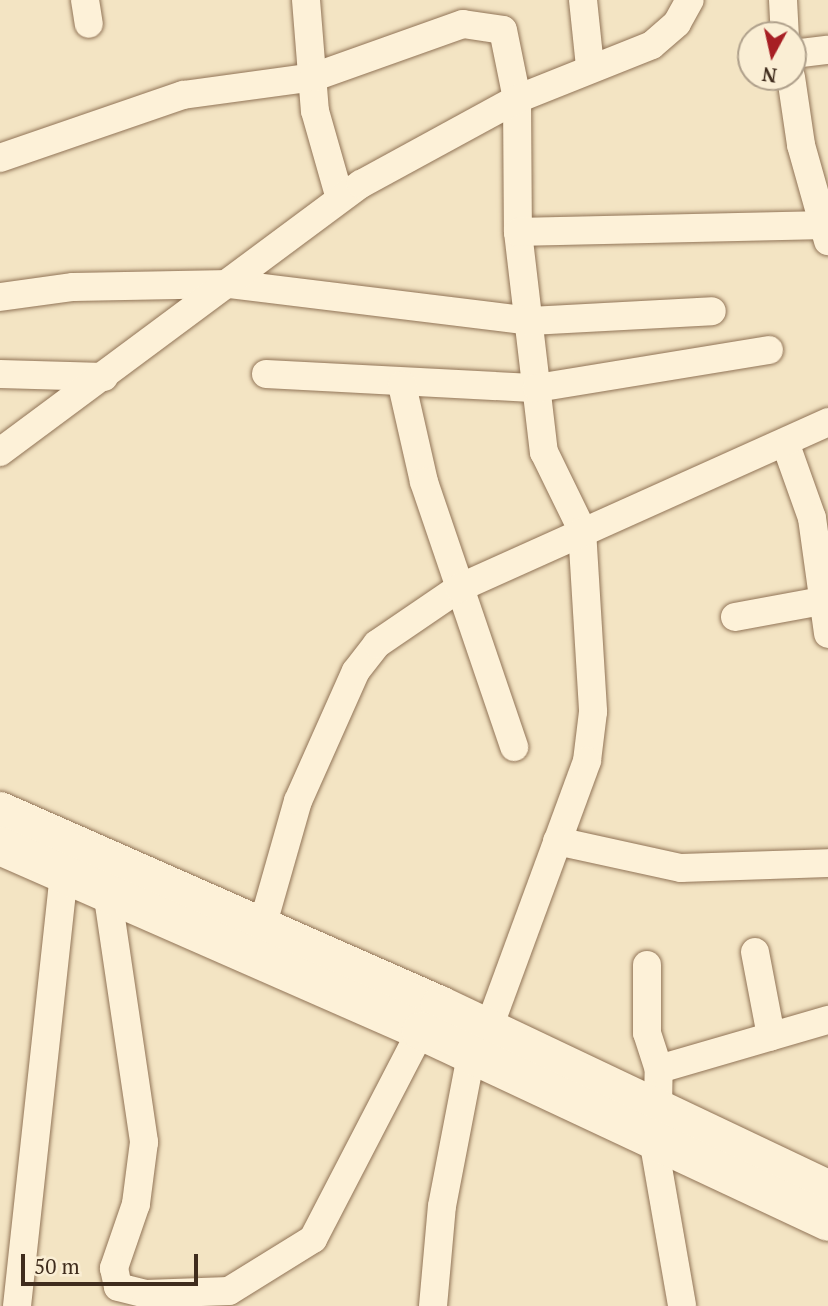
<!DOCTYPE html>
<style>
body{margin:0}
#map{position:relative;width:828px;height:1306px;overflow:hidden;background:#f3e4c3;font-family:"PT Serif",serif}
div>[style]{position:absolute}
.roads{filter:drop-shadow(0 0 2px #917457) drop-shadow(0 0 2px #917457)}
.street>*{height:28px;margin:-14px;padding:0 14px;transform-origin:14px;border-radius:14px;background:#fdf1d8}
.secondary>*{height:38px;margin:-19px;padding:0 19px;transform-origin:19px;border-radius:19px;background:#fdf1d8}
span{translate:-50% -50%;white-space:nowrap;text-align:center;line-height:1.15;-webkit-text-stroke:5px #faeed4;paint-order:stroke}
.north{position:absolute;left:737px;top:21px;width:70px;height:70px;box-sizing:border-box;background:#faeed4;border:2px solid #afa08b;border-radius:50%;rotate:188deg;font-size:19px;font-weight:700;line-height:28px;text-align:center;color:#3f2c1d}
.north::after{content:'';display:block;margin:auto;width:24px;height:32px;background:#a71f24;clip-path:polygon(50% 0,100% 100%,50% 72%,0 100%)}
.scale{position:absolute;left:21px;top:1254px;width:177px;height:32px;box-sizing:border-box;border:4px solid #3f2c1d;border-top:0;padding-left:9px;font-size:21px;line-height:24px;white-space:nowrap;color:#3f2c1d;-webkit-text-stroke:5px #faeed4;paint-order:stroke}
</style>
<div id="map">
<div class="roads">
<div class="street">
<i style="left:85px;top:0;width:24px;rotate:81deg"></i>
<i style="left:306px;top:0;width:111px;rotate:85.4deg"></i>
<i style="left:315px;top:111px;width:91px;rotate:74.1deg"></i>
<i style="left:583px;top:0;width:67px;rotate:84deg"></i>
<i style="left:783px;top:0;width:35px;rotate:87deg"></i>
<i style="left:793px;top:54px;width:35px;rotate:-7deg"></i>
<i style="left:791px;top:77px;width:69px;rotate:81.6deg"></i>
<i style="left:801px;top:145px;width:100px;rotate:74.3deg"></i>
<i style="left:0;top:158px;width:194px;rotate:-19deg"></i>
<i style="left:183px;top:95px;width:132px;rotate:-7.8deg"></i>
<i style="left:314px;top:77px;width:158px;rotate:-19.6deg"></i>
<i style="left:463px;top:24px;width:40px;rotate:8.5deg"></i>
<i style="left:503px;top:30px;width:70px;rotate:78.5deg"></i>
<i style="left:517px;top:99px;width:133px;rotate:89.6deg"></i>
<i style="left:518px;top:232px;width:222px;rotate:83.3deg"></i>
<i style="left:544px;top:452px;width:87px;rotate:64deg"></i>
<i style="left:582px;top:530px;width:182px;rotate:86.5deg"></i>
<i style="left:593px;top:712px;width:49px;rotate:97deg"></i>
<i style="left:587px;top:761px;width:304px;rotate:110.2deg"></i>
<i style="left:518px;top:232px;width:306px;rotate:-1.3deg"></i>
<i style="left:0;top:297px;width:74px;rotate:-7.8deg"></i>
<i style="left:73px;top:287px;width:157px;rotate:-1.1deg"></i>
<i style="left:230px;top:284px;width:302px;rotate:7deg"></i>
<i style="left:530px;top:321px;width:182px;rotate:-3.1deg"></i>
<i style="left:0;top:374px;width:104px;rotate:1.7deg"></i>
<i style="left:266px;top:374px;width:271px;rotate:3deg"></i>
<i style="left:537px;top:388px;width:235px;rotate:-9.3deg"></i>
<i style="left:402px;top:385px;width:99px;rotate:77.2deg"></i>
<i style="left:424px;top:482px;width:280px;rotate:71.2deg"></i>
<i style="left:786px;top:445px;width:77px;rotate:70.4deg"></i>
<i style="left:812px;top:518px;width:117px;rotate:82.1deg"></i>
<i style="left:0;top:452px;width:450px;rotate:-36.6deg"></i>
<i style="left:361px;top:184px;width:178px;rotate:-28.6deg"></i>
<i style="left:517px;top:99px;width:145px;rotate:-21.8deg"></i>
<i style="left:652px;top:45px;width:33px;rotate:-41deg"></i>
<i style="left:677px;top:23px;width:26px;rotate:-61deg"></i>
<i style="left:735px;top:617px;width:95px;rotate:-10.4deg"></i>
<i style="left:557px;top:841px;width:127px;rotate:12.3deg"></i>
<i style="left:681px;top:868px;width:147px;rotate:-1.9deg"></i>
<i style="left:107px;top:891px;width:254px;rotate:81.6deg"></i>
<i style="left:144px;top:1142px;width:63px;rotate:97.4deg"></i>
<i style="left:136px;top:1204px;width:68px;rotate:109deg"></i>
<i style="left:114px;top:1268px;width:19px;rotate:78deg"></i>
<i style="left:118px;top:1287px;width:29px;rotate:14deg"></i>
<i style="left:146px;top:1294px;width:83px;rotate:-2.1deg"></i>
<i style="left:229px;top:1291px;width:99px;rotate:-31.8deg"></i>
<i style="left:313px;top:1239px;width:234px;rotate:-62.6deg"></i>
<i style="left:262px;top:927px;width:131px;rotate:-74.1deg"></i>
<i style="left:298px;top:801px;width:142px;rotate:-66deg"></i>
<i style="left:356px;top:671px;width:34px;rotate:-52deg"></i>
<i style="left:377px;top:644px;width:99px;rotate:-34.3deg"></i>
<i style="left:459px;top:588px;width:405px;rotate:-24.2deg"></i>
<i style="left:755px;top:952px;width:86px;rotate:79.2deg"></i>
<i style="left:647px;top:965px;width:68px;rotate:90deg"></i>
<i style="left:647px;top:1033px;width:38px;rotate:72deg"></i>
<i style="left:658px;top:1108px;width:39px;rotate:-89deg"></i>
<i style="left:659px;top:1069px;width:176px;rotate:-16.2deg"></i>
<i style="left:653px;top:1139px;width:169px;rotate:80.1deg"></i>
<i style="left:17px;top:1306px;width:436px;rotate:-83.8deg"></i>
<i style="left:433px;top:1306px;width:100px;rotate:-84.9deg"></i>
<i style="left:442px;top:1206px;width:153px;rotate:-79.1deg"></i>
</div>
<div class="secondary">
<i style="left:0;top:811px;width:481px;rotate:23.8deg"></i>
<i style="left:440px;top:1005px;width:429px;rotate:25.4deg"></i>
<i style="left:0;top:846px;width:460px;rotate:23.7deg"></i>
<i style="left:421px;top:1031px;width:450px;rotate:25.1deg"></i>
</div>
</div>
<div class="north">N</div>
<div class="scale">50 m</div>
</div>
